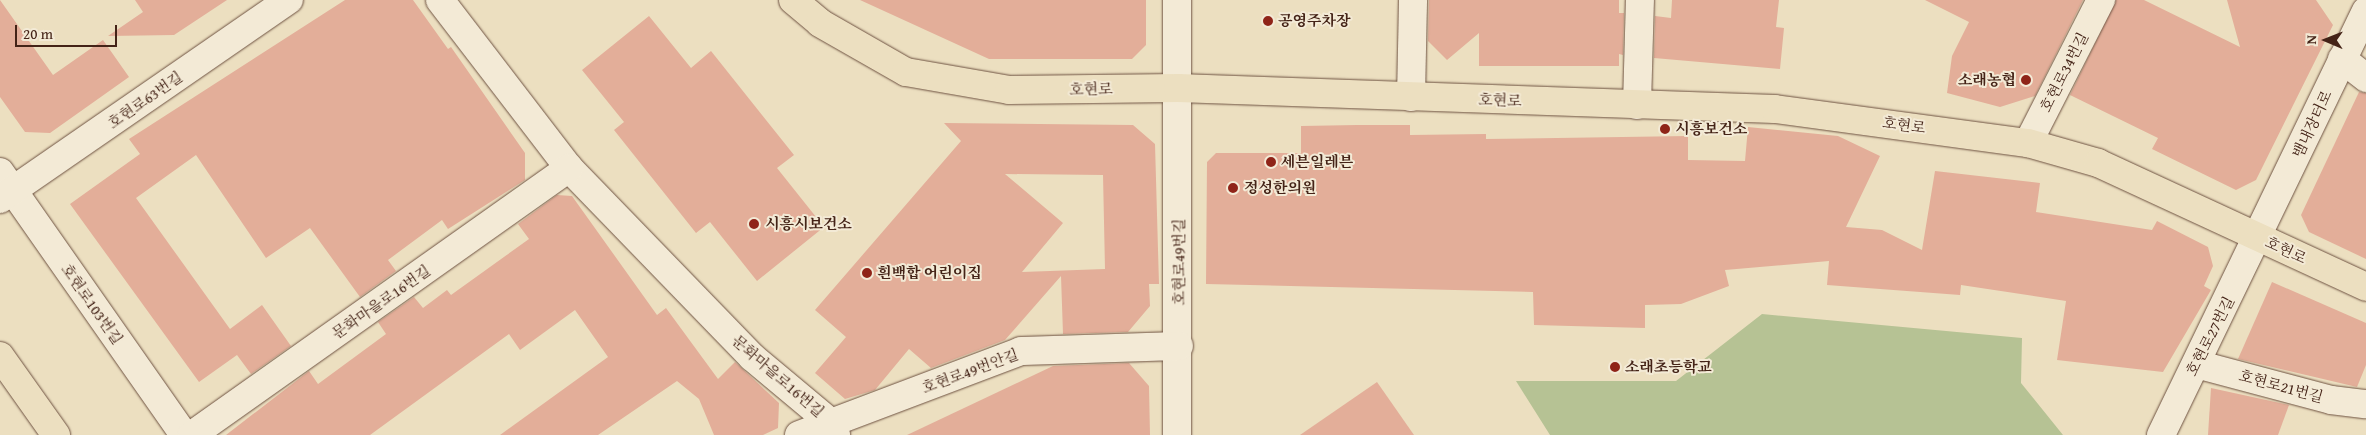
<!DOCTYPE html>
<meta charset="utf-8">
<style>
body{margin:0}
#map{position:relative;width:2366px;height:435px;overflow:hidden;background:#ecdfc0;font-family:"Gentium Book Plus","Noto Serif KR",serif}
div>[style]{position:absolute}
.green>*{inset:0;background:#b6c294}
.building>*{inset:0;background:#e3ae99}
.roads{filter:drop-shadow(0 0 1px #6e5241) drop-shadow(0 0 1px #6e5241)}
.minor>*{height:28px;margin:-14px;padding:0 14px;transform-origin:14px;border-radius:14px;background:#f3ead6}
.major>*{height:28px;margin:-14px;padding:0 14px;transform-origin:14px;border-radius:14px;background:#ecdfc0}
.dots>*{width:14px;height:14px;translate:-50% -50%;box-sizing:border-box;border:2px solid #f3ead6;border-radius:50%}
span{translate:-50% -50%;white-space:nowrap;text-align:center;line-height:1.15;-webkit-text-stroke:4px #f3ead6;paint-order:stroke}
.poi-label{font-size:15px;color:#442317;font-weight:700}
.left{translate:0 -50%;text-align:left}
.right{translate:-100% -50%;text-align:right}
.street-label{font-size:15px;color:#442317}
.north{position:absolute;left:2301px;top:15px;width:50px;height:50px;-webkit-text-stroke:4px #f3ead6;paint-order:stroke;rotate:271deg;font-size:14px;font-weight:700;line-height:20px;text-align:center;color:#442317}
.north::after{content:'';display:block;margin:auto;width:18px;height:22px;background:#442317;clip-path:polygon(50% 0,100% 100%,50% 72%,0 100%)}
.scale{position:absolute;left:15px;top:25px;width:102px;height:22px;box-sizing:border-box;border:2px solid #442317;border-top:0;padding-left:6px;font-size:15px;line-height:18px;white-space:nowrap;color:#442317;-webkit-text-stroke:4px #f3ead6;paint-order:stroke}
</style>
<div id="map">
<div class="green">
<i style="clip-path:polygon(1762px 314px,2022px 338px,2021px 383px,2063px 435px,1550px 435px,1516px 381px,1676px 381px)"></i>
</div>
<div class="building">
<i style="clip-path:polygon(0 0,53px 75px,103px 40px,129px 77px,50px 133px,25px 132px,0 97px)"></i>
<i style="clip-path:polygon(135px 0,227px 0,174px 35px,108px 36px,143px 12px)"></i>
<i style="clip-path:polygon(345px 0,413px 0,448px 49px,451px 47px,525px 153px,525px 180px,448px 229px,442px 220px,388px 260px,396px 271px,360px 297px,310px 228px,266px 258px,196px 155px,136px 198px,230px 329px,262px 305px,291px 346px,251px 374px,237px 355px,199px 382px,70px 204px,140px 154px,129px 139px)"></i>
<i style="clip-path:polygon(860px 0,1146px 0,1146px 45px,1132px 59px,989px 59px)"></i>
<i style="clip-path:polygon(1429px 0,1619px 0,1619px 13px,1624px 13px,1623px 55px,1619px 54px,1619px 66px,1479px 66px,1479px 33px,1447px 60px,1428px 41px)"></i>
<i style="clip-path:polygon(1672px 0,1779px 0,1776px 27px,1784px 28px,1780px 69px,1654px 58px,1655px 16px,1671px 18px)"></i>
<i style="clip-path:polygon(1925px 0,2083px 0,2035px 96px,2000px 107px,1947px 93px,1952px 56px,1969px 22px)"></i>
<i style="clip-path:polygon(2116px 0,2144px 0,2240px 47px,2227px 0,2316px 0,2333px 25px,2256px 180px,2236px 190px,2152px 149px,2158px 138px,2070px 95px)"></i>
<i style="clip-path:polygon(649px 16px,691px 68px,711px 51px,794px 155px,777px 168px,824px 227px,757px 281px,710px 222px,696px 233px,614px 130px,624px 122px,582px 70px)"></i>
<i style="clip-path:polygon(2359px 92px,2366px 93px,2366px 259px,2309px 232px,2301px 215px)"></i>
<i style="clip-path:polygon(evenodd,944px 123px,1133px 125px,1155px 144px,1159px 284px,1149px 284px,1150px 306px,1128px 332px,1063px 334px,1061px 276px,1005px 340px,931px 368px,909px 349px,875px 390px,845px 399px,815px 373px,846px 337px,815px 310px,961px 141px,944px 123px,1005px 174px,1103px 175px,1105px 269px,1022px 272px,1063px 223px,1005px 174px)"></i>
<i style="clip-path:polygon(1357px 125px,1410px 125px,1410px 135px,1486px 134px,1486px 139px,1688px 136px,1688px 160px,1745px 161px,1748px 127px,1838px 136px,1880px 156px,1846px 227px,1882px 230px,1922px 250px,1935px 171px,2040px 183px,2036px 212px,2152px 230px,2157px 221px,2208px 247px,2213px 266px,2204px 286px,2211px 290px,2163px 372px,2057px 360px,2066px 301px,1961px 285px,1960px 295px,1827px 285px,1829px 261px,1725px 270px,1729px 286px,1681px 304px,1645px 305px,1645px 328px,1534px 325px,1533px 292px,1206px 284px,1207px 162px,1216px 153px,1301px 153px,1301px 126px)"></i>
<i style="clip-path:polygon(557px 195px,572px 196px,657px 315px,666px 308px,718px 379px,735px 362px,779px 403px,778px 428px,763px 435px,714px 435px,699px 399px,677px 381px,598px 435px,500px 435px,608px 357px,575px 310px,520px 350px,509px 334px,370px 435px,226px 435px,309px 371px,318px 384px,386px 334px,378px 322px,414px 297px,423px 308px,447px 290px,451px 295px,529px 239px,518px 224px)"></i>
<i style="clip-path:polygon(2272px 282px,2366px 323px,2366px 365px,2357px 387px,2238px 359px)"></i>
<i style="clip-path:polygon(1129px 363px,1149px 386px,1150px 435px,907px 435px,1053px 366px)"></i>
<i style="clip-path:polygon(1377px 382px,1414px 435px,1300px 435px)"></i>
<i style="clip-path:polygon(2211px 388px,2289px 405px,2278px 435px,2208px 435px)"></i>
</div>
<div class="roads">
<div class="minor">
<i style="left:440px;top:0;width:212px;rotate:52.5deg"></i>
<i style="left:569px;top:168px;width:263px;rotate:45.9deg"></i>
<i style="left:752px;top:357px;width:103px;rotate:39.9deg"></i>
<i style="left:831px;top:423px;width:13px;rotate:67deg"></i>
<i style="left:1177px;top:0;width:435px;rotate:90deg"></i>
<i style="left:2342px;top:59px;width:31px;rotate:38deg"></i>
<i style="left:1411px;top:97px;width:97px;rotate:-88.8deg"></i>
<i style="left:1637px;top:105px;width:105px;rotate:-88.4deg"></i>
<i style="left:2028px;top:143px;width:161px;rotate:-63deg"></i>
<i style="left:0;top:172px;width:321px;rotate:55deg"></i>
<i style="left:0;top:199px;width:351px;rotate:-34.6deg"></i>
<i style="left:2196px;top:364px;width:140px;rotate:14.9deg"></i>
<i style="left:2331px;top:400px;width:35px;rotate:7deg"></i>
<i style="left:192px;top:435px;width:462px;rotate:-35.3deg"></i>
<i style="left:799px;top:435px;width:237px;rotate:-20.7deg"></i>
<i style="left:1021px;top:351px;width:158px;rotate:-1.8deg"></i>
<i style="left:2161px;top:435px;width:471px;rotate:-64.2deg"></i>
</div>
<div class="major">
<i style="left:793px;top:0;width:35px;rotate:40deg"></i>
<i style="left:820px;top:23px;width:99px;rotate:29.7deg"></i>
<i style="left:906px;top:72px;width:105px;rotate:9.9deg"></i>
<i style="left:1009px;top:90px;width:169px;rotate:-0.7deg"></i>
<i style="left:1178px;top:88px;width:597px;rotate:2.01deg"></i>
<i style="left:1775px;top:109px;width:255px;rotate:7.7deg"></i>
<i style="left:2028px;top:143px;width:73px;rotate:15.9deg"></i>
<i style="left:2098px;top:163px;width:295px;rotate:24.8deg"></i>
<i style="left:0;top:356px;width:97px;rotate:54.7deg"></i>
</div>
</div>
<div class="dots">
<i style="left:1268px;top:21px;background:#8f2418"></i>
<i style="left:2026px;top:80px;background:#8f2418"></i>
<i style="left:1665px;top:129px;background:#8f2418"></i>
<i style="left:1271px;top:162px;background:#8f2418"></i>
<i style="left:1233px;top:188px;background:#8f2418"></i>
<i style="left:754px;top:224px;background:#8f2418"></i>
<i style="left:867px;top:273px;background:#8f2418"></i>
<i style="left:1615px;top:367px;background:#8f2418"></i>
</div>
<div class="poi-label">
<span class="left" style="left:1278px;top:21px">공영주차장</span>
<span class="right" style="left:2016px;top:80px">소래농협</span>
<span class="left" style="left:1675px;top:129px">시흥보건소</span>
<span class="left" style="left:1281px;top:162px">세븐일레븐</span>
<span class="left" style="left:1244px;top:188px">정성한의원</span>
<span class="left" style="left:765px;top:224px">시흥시보건소</span>
<span class="left" style="left:877px;top:273px">흰백합 어린이집</span>
<span class="left" style="left:1625px;top:367px">소래초등학교</span>
</div>
<div class="street-label">
<span style="left:2064px;top:72px;rotate:-63deg">호현로34번길</span>
<span style="left:1091px;top:89px;rotate:-1deg">호현로</span>
<span style="left:145px;top:100px;rotate:-35deg">호현로63번길</span>
<span style="left:1500px;top:100px;rotate:2deg">호현로</span>
<span style="left:2312px;top:124px;rotate:-65deg">뱀내장터로</span>
<span style="left:1904px;top:125px;rotate:8deg">호현로</span>
<span style="left:2286px;top:250px;rotate:25deg">호현로</span>
<span style="left:1179px;top:262px;rotate:-90deg">호현로49번길</span>
<span style="left:381px;top:302px;rotate:-35deg">문화마을로16번길</span>
<span style="left:92px;top:304px;rotate:55deg">호현로103번길</span>
<span style="left:2210px;top:336px;rotate:-63deg">호현로27번길</span>
<span style="left:970px;top:371px;rotate:-20deg">호현로49번안길</span>
<span style="left:778px;top:376px;rotate:41deg">문화마을로16번길</span>
<span style="left:2281px;top:386px;rotate:15deg">호현로21번길</span>
</div>
<div class="north">N</div>
<div class="scale">20 m</div>
</div>
